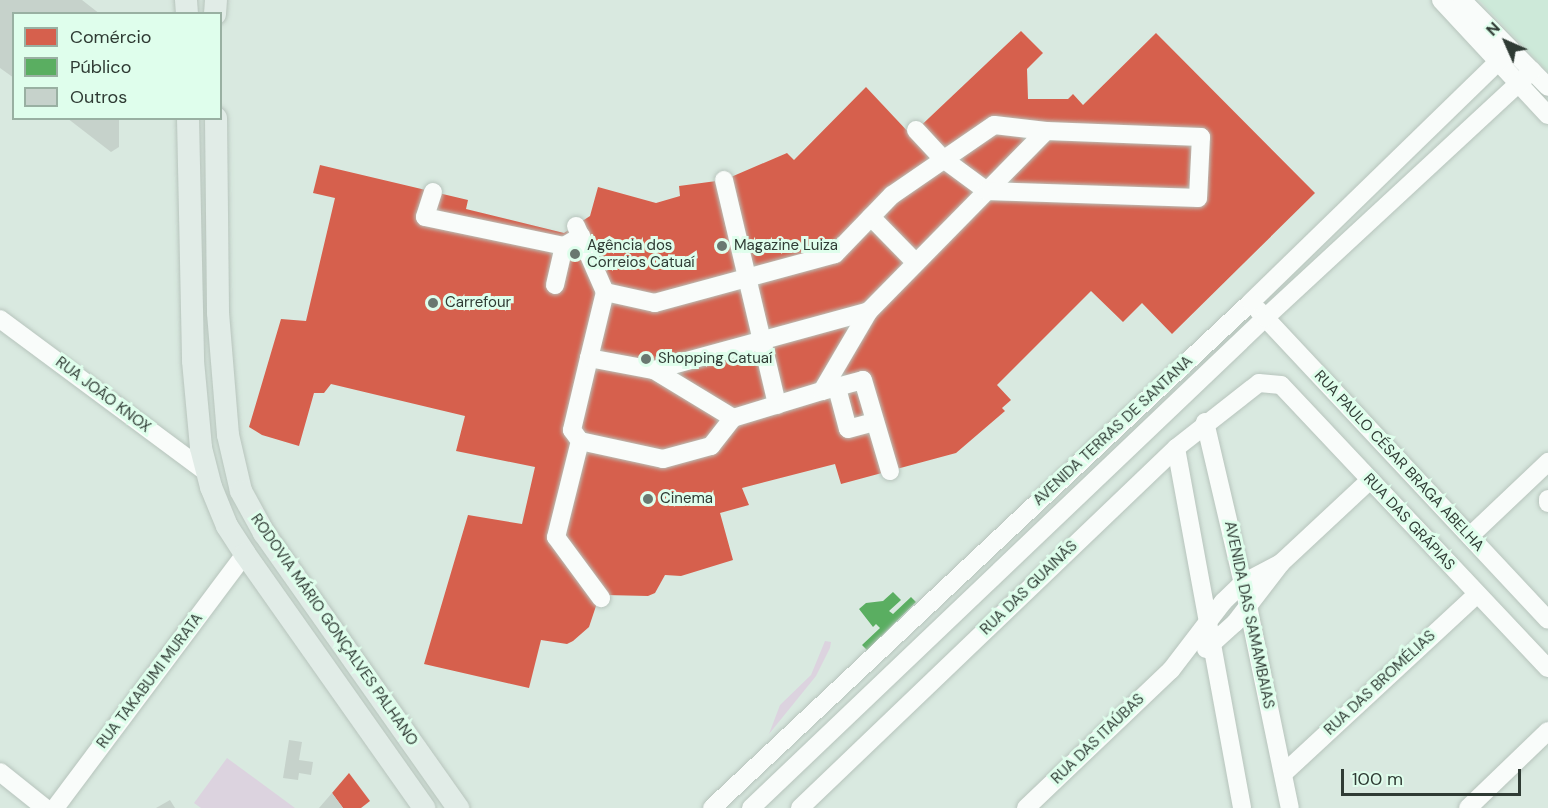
<!DOCTYPE html>
<meta charset="utf-8">
<style>
body{margin:0}
#map{position:relative;width:1548px;height:808px;overflow:hidden;background:#d9e9e0;font-family:"DM Sans",sans-serif}
div>[style]{position:absolute}
.built>*{inset:0;background:#cde9d9}
.green>*{inset:0;background:#dcd3df}
.shops>*{inset:0;background:#d6604d}
.public>*{inset:0;background:#5aae61}
.building>*{inset:0;background:#c6d2cb}
.roads{filter:drop-shadow(0 0 2px #b7c4bc) drop-shadow(0 0 2px #b7c4bc)}
.minor>*{height:18px;margin:-9px;padding:0 9px;transform-origin:9px;border-radius:9px;background:#f9fcfa}
.major>*{height:22px;margin:-11px;padding:0 11px;transform-origin:11px;border-radius:11px;background:#e1ece7}
.dots>*{width:16px;height:16px;translate:-50% -50%;box-sizing:border-box;border:3px solid #dffeec;border-radius:50%}
span{translate:-50% -50%;white-space:nowrap;text-align:center;line-height:1.15;-webkit-text-stroke:6px #dffeec;paint-order:stroke}
.poi-label{font-size:15px;color:#2f3b34}
.left{translate:0 -50%;text-align:left}
.street-label{font-size:15px;color:#2f3b34}
.legend{position:absolute;left:12px;top:12px;width:210px;height:108px;box-sizing:border-box;background:#dffeec;border:2px solid #99b0a2;margin:0;padding:8px 10px;list-style:none;font-size:18px;color:#2f3b34}
.legend li{display:flex;align-items:center;gap:12px;height:30px}
.legend b{width:30px;border:2px solid #99b0a2}
.north{position:absolute;left:1476px;top:12px;width:60px;height:60px;-webkit-text-stroke:4px #dffeec;paint-order:stroke;rotate:315deg;font-size:16px;font-weight:700;line-height:24px;text-align:center;color:#2f3b34}
.north::after{content:'';display:block;margin:auto;width:21px;height:27px;background:#2f3b34;clip-path:polygon(50% 0,100% 100%,50% 72%,0 100%)}
.scale{position:absolute;left:1341px;top:769px;width:180px;height:27px;box-sizing:border-box;border:3px solid #2f3b34;border-top:0;padding-left:8px;font-size:18px;line-height:21px;white-space:nowrap;color:#2f3b34;-webkit-text-stroke:4px #dffeec;paint-order:stroke}
</style>
<div id="map">
<div class="built">
<i style="clip-path:polygon(1480px 0,1548px 0,1548px 72px,1479px 0)"></i>
</div>
<div class="green">
<i style="clip-path:polygon(825px 641px,831px 642px,830px 648px,816px 676px,769px 734px,780px 705px,811px 675px)"></i>
<i style="clip-path:polygon(227px 758px,295px 808px,201px 808px,194px 803px)"></i>
</div>
<div class="shops">
<i style="clip-path:polygon(1021px 31px,1043px 53px,1027px 69px,1028px 99px,1068px 99px,1073px 94px,1083px 105px,1156px 33px,1315px 193px,1172px 334px,1142px 303px,1123px 322px,1091px 291px,997px 385px,1011px 400px,1002px 408px,1005px 411px,956px 453px,841px 484px,835px 464px,742px 488px,749px 505px,720px 513px,733px 560px,681px 576px,665px 575px,655px 593px,648px 596px,606px 595px,597px 603px,589px 627px,573px 641px,567px 644px,541px 640px,529px 688px,424px 664px,468px 515px,522px 524px,535px 467px,456px 451px,465px 416px,331px 384px,324px 393px,314px 393px,299px 446px,262px 435px,249px 427px,281px 319px,306px 321px,335px 198px,313px 193px,320px 165px,468px 200px,466px 209px,564px 233px,590px 216px,598px 187px,656px 203px,680px 196px,679px 186px,724px 180px,787px 153px,794px 160px,866px 87px,911px 135px)"></i>
<i style="clip-path:polygon(349px 773px,370px 801px,361px 808px,343px 808px,332px 793px)"></i>
</div>
<div class="public">
<i style="clip-path:polygon(893px 592px,901px 600px,889px 611px,893px 614px,911px 597px,916px 602px,867px 650px,862px 645px,880px 628px,876px 624px,873px 627px,859px 609px,866px 603px,883px 601px)"></i>
</div>
<div class="building">
<i style="clip-path:polygon(0 0,82px 0,100px 14px,14px 14px,14px 78px,0 68px)"></i>
<i style="clip-path:polygon(67px 118px,119px 118px,119px 147px,111px 152px)"></i>
<i style="clip-path:polygon(289px 740px,302px 742px,299px 760px,313px 762px,311px 775px,299px 773px,298px 780px,283px 778px)"></i>
<i style="clip-path:polygon(332px 793px,343px 808px,319px 808px)"></i>
<i style="clip-path:polygon(170px 800px,175px 808px,156px 808px)"></i>
</div>
<div class="roads">
<div class="minor">
<i style="left:1441px;top:0;width:157px;rotate:47.1deg"></i>
<i style="left:1462px;top:0;width:122px;rotate:45.3deg"></i>
<i style="left:916px;top:130px;width:38px;rotate:47deg"></i>
<i style="left:942px;top:158px;width:56px;rotate:36.3deg"></i>
<i style="left:987px;top:191px;width:84px;rotate:-45.5deg"></i>
<i style="left:724px;top:180px;width:231px;rotate:76.7deg"></i>
<i style="left:433px;top:192px;width:26px;rotate:108deg"></i>
<i style="left:425px;top:217px;width:142px;rotate:11.8deg"></i>
<i style="left:564px;top:246px;width:20px;rotate:-30deg"></i>
<i style="left:871px;top:217px;width:64px;rotate:45.6deg"></i>
<i style="left:576px;top:226px;width:72px;rotate:66.3deg"></i>
<i style="left:555px;top:285px;width:40px;rotate:-77deg"></i>
<i style="left:1258px;top:310px;width:424px;rotate:46.9deg"></i>
<i style="left:0;top:319px;width:257px;rotate:36.6deg"></i>
<i style="left:589px;top:358px;width:74px;rotate:103.3deg"></i>
<i style="left:572px;top:430px;width:14px;rotate:54deg"></i>
<i style="left:580px;top:441px;width:99px;rotate:104deg"></i>
<i style="left:556px;top:537px;width:76px;rotate:53.6deg"></i>
<i style="left:654px;top:370px;width:92px;rotate:31.3deg"></i>
<i style="left:733px;top:418px;width:93px;rotate:-16.9deg"></i>
<i style="left:822px;top:391px;width:93px;rotate:-59.6deg"></i>
<i style="left:869px;top:311px;width:168px;rotate:-45.5deg"></i>
<i style="left:987px;top:191px;width:211px;rotate:1.9deg"></i>
<i style="left:1198px;top:198px;width:61px;rotate:-87.2deg"></i>
<i style="left:1201px;top:137px;width:155px;rotate:-177.8deg"></i>
<i style="left:1046px;top:131px;width:52px;rotate:-173.4deg"></i>
<i style="left:994px;top:125px;width:124px;rotate:145.5deg"></i>
<i style="left:892px;top:195px;width:82px;rotate:134deg"></i>
<i style="left:835px;top:254px;width:187px;rotate:164.8deg"></i>
<i style="left:655px;top:303px;width:51px;rotate:-167.6deg"></i>
<i style="left:605px;top:292px;width:68px;rotate:103.6deg"></i>
<i style="left:589px;top:358px;width:66px;rotate:10.5deg"></i>
<i style="left:654px;top:370px;width:223px;rotate:-15.3deg"></i>
<i style="left:837px;top:388px;width:42px;rotate:75deg"></i>
<i style="left:848px;top:429px;width:28px;rotate:-15deg"></i>
<i style="left:822px;top:391px;width:42px;rotate:-15deg"></i>
<i style="left:863px;top:380px;width:95px;rotate:73.5deg"></i>
<i style="left:1205px;top:422px;width:189px;rotate:76.8deg"></i>
<i style="left:1248px;top:606px;width:206px;rotate:78.3deg"></i>
<i style="left:580px;top:441px;width:85px;rotate:12.2deg"></i>
<i style="left:663px;top:459px;width:50px;rotate:-15.2deg"></i>
<i style="left:711px;top:446px;width:36px;rotate:-52deg"></i>
<i style="left:1176px;top:448px;width:366px;rotate:79.6deg"></i>
<i style="left:1548px;top:499px;width:4px;rotate:90deg"></i>
<i style="left:1470px;top:536px;width:108px;rotate:-43.5deg"></i>
<i style="left:1206px;top:649px;width:39px;rotate:-42deg"></i>
<i style="left:1235px;top:623px;width:76px;rotate:-52.5deg"></i>
<i style="left:1281px;top:563px;width:122px;rotate:-43deg"></i>
<i style="left:0;top:772px;width:58px;rotate:38.7deg"></i>
<i style="left:1284px;top:773px;width:263px;rotate:-42.8deg"></i>
<i style="left:55px;top:808px;width:317px;rotate:-53.2deg"></i>
<i style="left:712px;top:808px;width:739px;rotate:-43.19deg"></i>
<i style="left:1251px;top:302px;width:361px;rotate:-44.2deg"></i>
<i style="left:751px;top:808px;width:710px;rotate:-43.63deg"></i>
<i style="left:1265px;top:318px;width:364px;rotate:-42.8deg"></i>
<i style="left:800px;top:808px;width:521px;rotate:-43.75deg"></i>
<i style="left:1176px;top:448px;width:105px;rotate:-38.1deg"></i>
<i style="left:1259px;top:383px;width:22px;rotate:5deg"></i>
<i style="left:1281px;top:385px;width:389px;rotate:46.7deg"></i>
<i style="left:1026px;top:808px;width:200px;rotate:-43.6deg"></i>
<i style="left:1171px;top:670px;width:86px;rotate:-52.6deg"></i>
<i style="left:1223px;top:602px;width:28px;rotate:-44deg"></i>
<i style="left:1243px;top:583px;width:43px;rotate:-27.8deg"></i>
<i style="left:1468px;top:808px;width:111px;rotate:-43.9deg"></i>
</div>
<div class="major">
<i style="left:186px;top:0;width:14px;rotate:86deg"></i>
<i style="left:215px;top:14px;width:14px;rotate:-86deg"></i>
<i style="left:188px;top:118px;width:243px;rotate:88.8deg"></i>
<i style="left:193px;top:361px;width:87px;rotate:84.7deg"></i>
<i style="left:201px;top:448px;width:40px;rotate:75.6deg"></i>
<i style="left:211px;top:487px;width:42px;rotate:67.7deg"></i>
<i style="left:227px;top:526px;width:33px;rotate:57deg"></i>
<i style="left:245px;top:554px;width:311px;rotate:54.8deg"></i>
<i style="left:216px;top:118px;width:195px;rotate:89.4deg"></i>
<i style="left:218px;top:313px;width:122px;rotate:85.3deg"></i>
<i style="left:228px;top:435px;width:57px;rotate:76.9deg"></i>
<i style="left:241px;top:491px;width:48px;rotate:61.3deg"></i>
<i style="left:264px;top:533px;width:337px;rotate:54.8deg"></i>
</div>
</div>
<div class="dots">
<i style="left:722px;top:246px;background:#6a7870"></i>
<i style="left:575px;top:254px;background:#6a7870"></i>
<i style="left:433px;top:303px;background:#6a7870"></i>
<i style="left:646px;top:359px;background:#6a7870"></i>
<i style="left:648px;top:499px;background:#6a7870"></i>
</div>
<div class="poi-label">
<span class="left" style="left:587px;top:254px">Agência dos<br>Correios Catuaí</span>
<span class="left" style="left:734px;top:246px">Magazine Luiza</span>
<span class="left" style="left:445px;top:303px">Carrefour</span>
<span class="left" style="left:658px;top:359px">Shopping Catuaí</span>
<span class="left" style="left:660px;top:499px">Cinema</span>
</div>
<div class="street-label">
<span style="left:103px;top:395px;rotate:37deg">RUA JOÃO KNOX</span>
<span style="left:1113px;top:431px;rotate:-43deg">AVENIDA TERRAS DE SANTANA</span>
<span style="left:1399px;top:461px;rotate:47deg">RUA PAULO CÉSAR BRAGA ABELHA</span>
<span style="left:1409px;top:522px;rotate:47deg">RUA DAS GRÁPIAS</span>
<span style="left:1029px;top:588px;rotate:-44deg">RUA DAS GUAINÃS</span>
<span style="left:1249px;top:615px;rotate:78deg">AVENIDA DAS SAMAMBAIAS</span>
<span style="left:334px;top:630px;rotate:55deg">RODOVIA MÁRIO GONÇALVES PALHANO</span>
<span style="left:150px;top:681px;rotate:-53deg">RUA TAKABUMI MURATA</span>
<span style="left:1380px;top:683px;rotate:-43deg">RUA DAS BROMÉLIAS</span>
<span style="left:1098px;top:739px;rotate:-44deg">RUA DAS ITAÚBAS</span>
</div>
<ul class="legend">
<li><b style="height:16px;background:#d6604d"></b>Comércio</li>
<li><b style="height:16px;background:#5aae61"></b>Público</li>
<li><b style="height:16px;background:#c6d2cb"></b>Outros</li>
</ul>
<div class="north">N</div>
<div class="scale">100 m</div>
</div>
